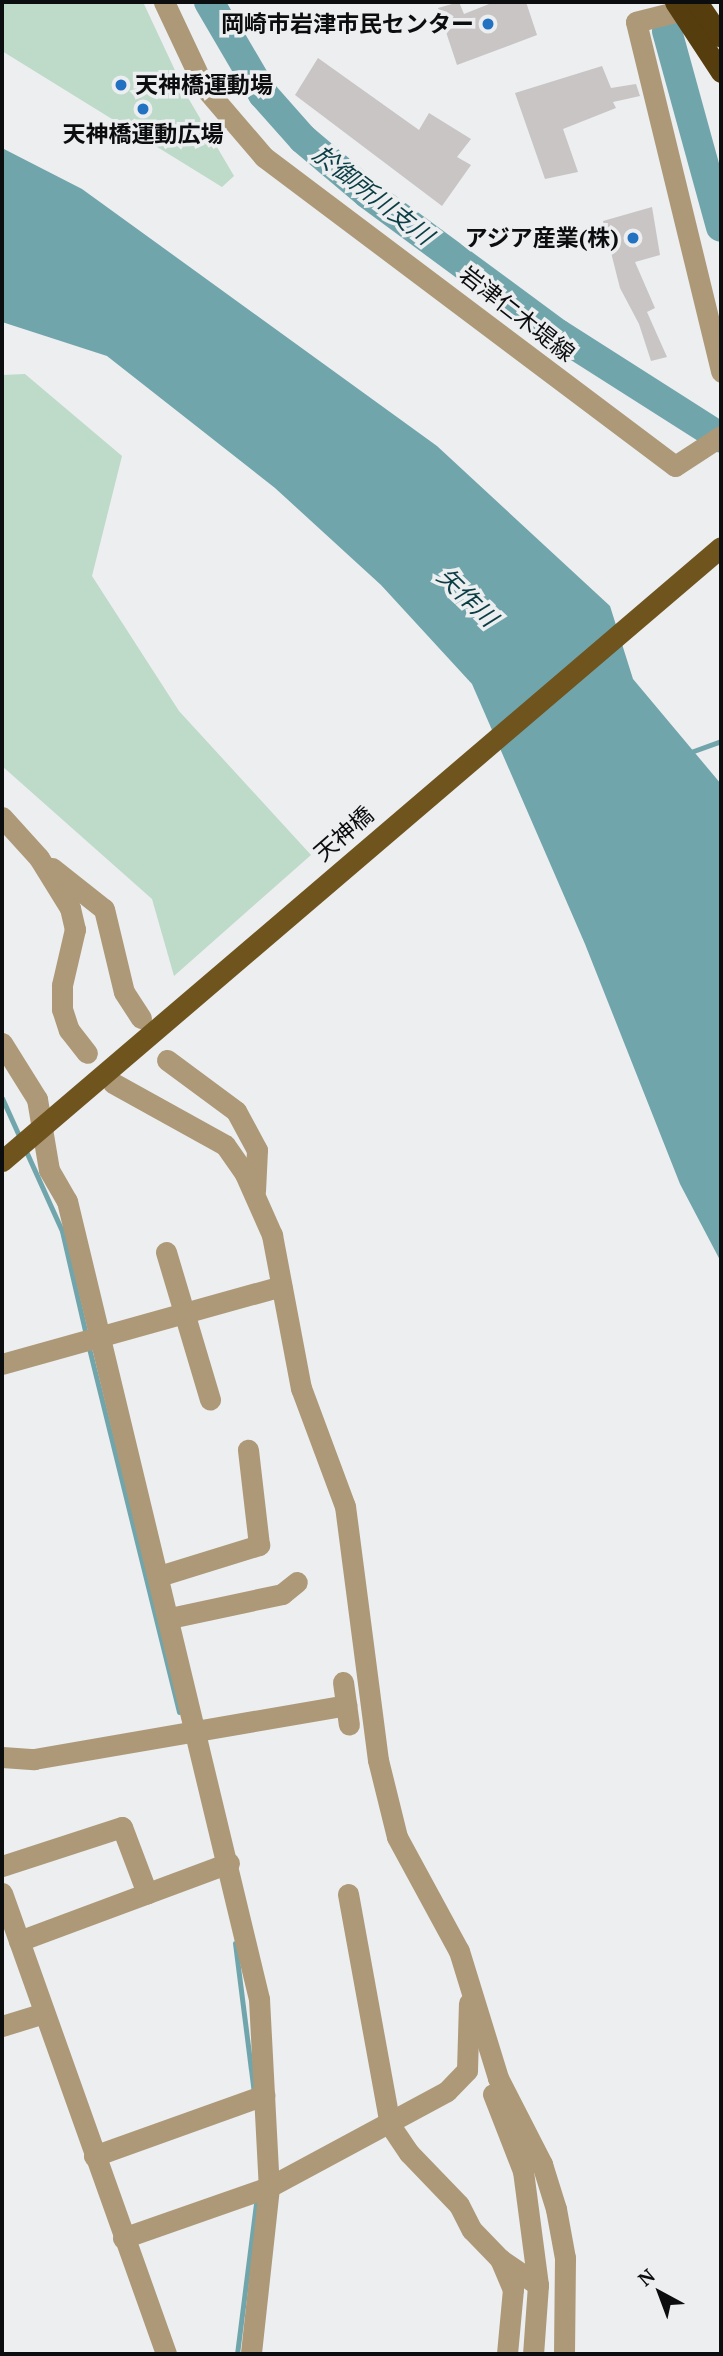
<!DOCTYPE html>
<meta charset="utf-8">
<style>
body{margin:0}
#map{position:relative;width:723px;height:2356px;overflow:hidden;background:#eceef0;font-family:"PT Serif","Noto Sans JP",serif}
div>[style]{position:absolute}
.green>*{inset:0;background:#bedac9}
.water>*{inset:0;background:#71a5ac}
.stream>*{height:5px;margin:-2.5px;padding:0 2.5px;transform-origin:2.5px;border-radius:2.5px;background:#71a5ac}
.river>*{height:30px;margin:-15px;padding:0 15px;transform-origin:15px;border-radius:15px;background:#71a5ac}
.building>*{inset:0;background:#c9c5c4}
.minor>*{height:21px;margin:-10.5px;padding:0 10.5px;transform-origin:10.5px;border-radius:10.5px;background:#ad9977}
.highway>*{height:21px;margin:-10.5px;padding:0 10.5px;transform-origin:10.5px;border-radius:10.5px;background:#553d0e}
.major-bridge>*{height:21px;margin:-10.5px;padding:0 10.5px;transform-origin:10.5px;border-radius:10.5px;background:#70541e}
.dots>*{width:19px;height:19px;translate:-50% -50%;box-sizing:border-box;border:4px solid #eceef0;border-radius:50%}
span{translate:-50% -50%;white-space:nowrap;text-align:center;line-height:1.15;-webkit-text-stroke:7px #eceef0;paint-order:stroke}
.poi-label{font-size:23px;color:#0c0d0e;font-weight:700}
.right{translate:-100% -50%;text-align:right}
.left{translate:0 -50%;text-align:left}
.street-label{font-size:23px;color:#0c0d0e}
.water-label{font-size:24px;color:#0b3e44;font-style:italic}
.frame{position:absolute;inset:0;border:4px solid #0c0d0e;pointer-events:none}
.north{position:absolute;left:625px;top:2258px;width:70px;height:70px;-webkit-text-stroke:5px #eceef0;paint-order:stroke;rotate:319deg;font-size:19px;font-weight:700;line-height:28px;text-align:center;color:#0c0d0e}
.north::after{content:'';display:block;margin:auto;width:24px;height:32px;background:#0c0d0e;clip-path:polygon(50% 0,100% 100%,50% 72%,0 100%)}
</style>
<div id="map">
<div class="green">
<i style="clip-path:polygon(2px 2px,143px 2px,187px 96px,234px 176px,222px 187px,2px 51px)"></i>
<i style="clip-path:polygon(25px 374px,122px 456px,92px 576px,179px 711px,311px 855px,174px 976px,152px 899px,2px 766px,2px 375px)"></i>
</div>
<div class="water">
<i style="clip-path:polygon(2px 148px,82px 189px,437px 446px,610px 606px,633px 679px,721px 784px,721px 1262px,680px 1184px,585px 944px,472px 684px,381px 585px,275px 488px,107px 356px,2px 322px)"></i>
</div>
<div class="stream">
<i style="left:688px;top:753px;width:35px;rotate:-20deg"></i>
<i style="left:2px;top:1098px;width:46px;rotate:65.7deg"></i>
<i style="left:25px;top:1149px;width:90px;rotate:65.7deg"></i>
<i style="left:62px;top:1231px;width:107px;rotate:77deg"></i>
<i style="left:88px;top:1344px;width:379px;rotate:76.1deg"></i>
<i style="left:235px;top:1943px;width:151px;rotate:82.8deg"></i>
<i style="left:237px;top:2354px;width:159px;rotate:-82.8deg"></i>
</div>
<div class="river">
<i style="left:209px;top:2px;width:107px;rotate:59.6deg"></i>
<i style="left:263px;top:94px;width:60px;rotate:48.4deg"></i>
<i style="left:303px;top:139px;width:85px;rotate:40.2deg"></i>
<i style="left:368px;top:194px;width:236px;rotate:36.4deg"></i>
<i style="left:558px;top:334px;width:193px;rotate:32.5deg"></i>
<i style="left:667px;top:31px;width:203px;rotate:74.6deg"></i>
</div>
<div class="building">
<i style="clip-path:polygon(459px 2px,464px 14px,494px 2px,526px 2px,537px 35px,457px 65px,438px 8px)"></i>
<i style="clip-path:polygon(318px 58px,419px 130px,429px 113px,471px 139px,457px 157px,471px 165px,442px 206px,295px 95px)"></i>
<i style="clip-path:polygon(602px 66px,611px 88px,636px 84px,640px 96px,613px 102px,616px 108px,563px 129px,578px 172px,545px 179px,515px 93px)"></i>
<i style="clip-path:polygon(652px 207px,660px 255px,635px 262px,655px 308px,647px 312px,667px 357px,651px 361px,639px 324px,620px 288px,603px 221px)"></i>
</div>
<div class="minor">
<i style="left:164px;top:2px;width:94px;rotate:64.8deg"></i>
<i style="left:204px;top:87px;width:92px;rotate:49.4deg"></i>
<i style="left:264px;top:157px;width:514px;rotate:36.94deg"></i>
<i style="left:675px;top:466px;width:55px;rotate:-33.1deg"></i>
<i style="left:685px;top:2px;width:18px;rotate:142deg"></i>
<i style="left:671px;top:13px;width:36px;rotate:166deg"></i>
<i style="left:636px;top:22px;width:360px;rotate:76.3deg"></i>
<i style="left:2px;top:817px;width:55px;rotate:47.9deg"></i>
<i style="left:39px;top:858px;width:59px;rotate:58.2deg"></i>
<i style="left:70px;top:908px;width:22px;rotate:77deg"></i>
<i style="left:75px;top:929px;width:57px;rotate:103.1deg"></i>
<i style="left:62px;top:985px;width:24px;rotate:90deg"></i>
<i style="left:62px;top:1009px;width:22px;rotate:72deg"></i>
<i style="left:69px;top:1030px;width:29px;rotate:52deg"></i>
<i style="left:52px;top:868px;width:66px;rotate:38.3deg"></i>
<i style="left:104px;top:909px;width:85px;rotate:76.5deg"></i>
<i style="left:124px;top:992px;width:31px;rotate:57deg"></i>
<i style="left:2px;top:1043px;width:66px;rotate:58deg"></i>
<i style="left:37px;top:1099px;width:72px;rotate:80.4deg"></i>
<i style="left:49px;top:1170px;width:36px;rotate:60deg"></i>
<i style="left:67px;top:1201px;width:821px;rotate:76.47deg"></i>
<i style="left:259px;top:1999px;width:188px;rotate:87deg"></i>
<i style="left:269px;top:2187px;width:168px;rotate:96.2deg"></i>
<i style="left:167px;top:1060px;width:86px;rotate:36.5deg"></i>
<i style="left:236px;top:1111px;width:44px;rotate:61.7deg"></i>
<i style="left:257px;top:1150px;width:41px;rotate:92.8deg"></i>
<i style="left:113px;top:1083px;width:128px;rotate:29deg"></i>
<i style="left:225px;top:1145px;width:35px;rotate:55deg"></i>
<i style="left:245px;top:1174px;width:67px;rotate:66.1deg"></i>
<i style="left:272px;top:1235px;width:156px;rotate:79.3deg"></i>
<i style="left:301px;top:1388px;width:126px;rotate:69.6deg"></i>
<i style="left:345px;top:1506px;width:256px;rotate:82.6deg"></i>
<i style="left:378px;top:1760px;width:79px;rotate:76.1deg"></i>
<i style="left:397px;top:1837px;width:130px;rotate:61.5deg"></i>
<i style="left:459px;top:1951px;width:133px;rotate:72.9deg"></i>
<i style="left:498px;top:2078px;width:97px;rotate:62.9deg"></i>
<i style="left:542px;top:2164px;width:47px;rotate:72.7deg"></i>
<i style="left:556px;top:2209px;width:50px;rotate:79.6deg"></i>
<i style="left:565px;top:2258px;width:96px;rotate:90.6deg"></i>
<i style="left:166px;top:1252px;width:154px;rotate:73.4deg"></i>
<i style="left:2px;top:1364px;width:290px;rotate:-15.6deg"></i>
<i style="left:159px;top:1576px;width:105px;rotate:-17.2deg"></i>
<i style="left:259px;top:1545px;width:96px;rotate:-96.6deg"></i>
<i style="left:170px;top:1618px;width:115px;rotate:-12.1deg"></i>
<i style="left:282px;top:1594px;width:19px;rotate:-39deg"></i>
<i style="left:343px;top:1682px;width:43px;rotate:82.1deg"></i>
<i style="left:2px;top:1757px;width:32px;rotate:4deg"></i>
<i style="left:34px;top:1759px;width:317px;rotate:-9.8deg"></i>
<i style="left:2px;top:1866px;width:126px;rotate:-18deg"></i>
<i style="left:122px;top:1827px;width:71px;rotate:69.3deg"></i>
<i style="left:2px;top:1893px;width:489px;rotate:70.4deg"></i>
<i style="left:348px;top:1894px;width:235px;rotate:79.7deg"></i>
<i style="left:390px;top:2125px;width:34px;rotate:56deg"></i>
<i style="left:409px;top:2153px;width:72px;rotate:46.1deg"></i>
<i style="left:459px;top:2205px;width:28px;rotate:63deg"></i>
<i style="left:472px;top:2230px;width:40px;rotate:46deg"></i>
<i style="left:500px;top:2259px;width:46px;rotate:34.4deg"></i>
<i style="left:19px;top:1941px;width:224px;rotate:-20.4deg"></i>
<i style="left:2px;top:2026px;width:44px;rotate:-17.2deg"></i>
<i style="left:493px;top:2094px;width:83px;rotate:68.7deg"></i>
<i style="left:523px;top:2171px;width:115px;rotate:82.5deg"></i>
<i style="left:538px;top:2285px;width:69px;rotate:94.1deg"></i>
<i style="left:94px;top:2156px;width:181px;rotate:-19.7deg"></i>
<i style="left:123px;top:2238px;width:155px;rotate:-19.3deg"></i>
<i style="left:269px;top:2187px;width:202px;rotate:-28.3deg"></i>
<i style="left:447px;top:2091px;width:29px;rotate:-46deg"></i>
<i style="left:467px;top:2070px;width:67px;rotate:-88.3deg"></i>
<i style="left:500px;top:2259px;width:33px;rotate:67deg"></i>
<i style="left:513px;top:2289px;width:65px;rotate:95.3deg"></i>
</div>
<div class="highway">
<i style="left:675px;top:2px;width:84px;rotate:56.7deg"></i>
<i style="left:697px;top:2px;width:42px;rotate:55.6deg"></i>
</div>
<div class="major-bridge">
<i style="left:2px;top:1161px;width:945px;rotate:-40.5deg"></i>
</div>
<div class="dots">
<i style="left:488px;top:24px;background:#2372c1"></i>
<i style="left:121px;top:85px;background:#2372c1"></i>
<i style="left:143px;top:109px;background:#2372c1"></i>
<i style="left:633px;top:238px;background:#2372c1"></i>
</div>
<div class="poi-label">
<span class="right" style="left:474px;top:24px">岡崎市岩津市民センター</span>
<span class="left" style="left:135px;top:85px">天神橋運動場</span>
<span style="left:143px;top:134px">天神橋運動広場</span>
<span class="right" style="left:619px;top:238px">アジア産業(株)</span>
</div>
<div class="street-label">
<span style="left:517px;top:314px;rotate:38deg">岩津仁木堤線</span>
<span style="left:344px;top:834px;rotate:-41deg">天神橋</span>
</div>
<div class="water-label">
<span style="left:373px;top:195px;rotate:38deg">於御所川支川</span>
<span style="left:467px;top:597px;rotate:44deg">矢作川</span>
</div>
<div class="frame"></div>
<div class="north">N</div>
</div>
